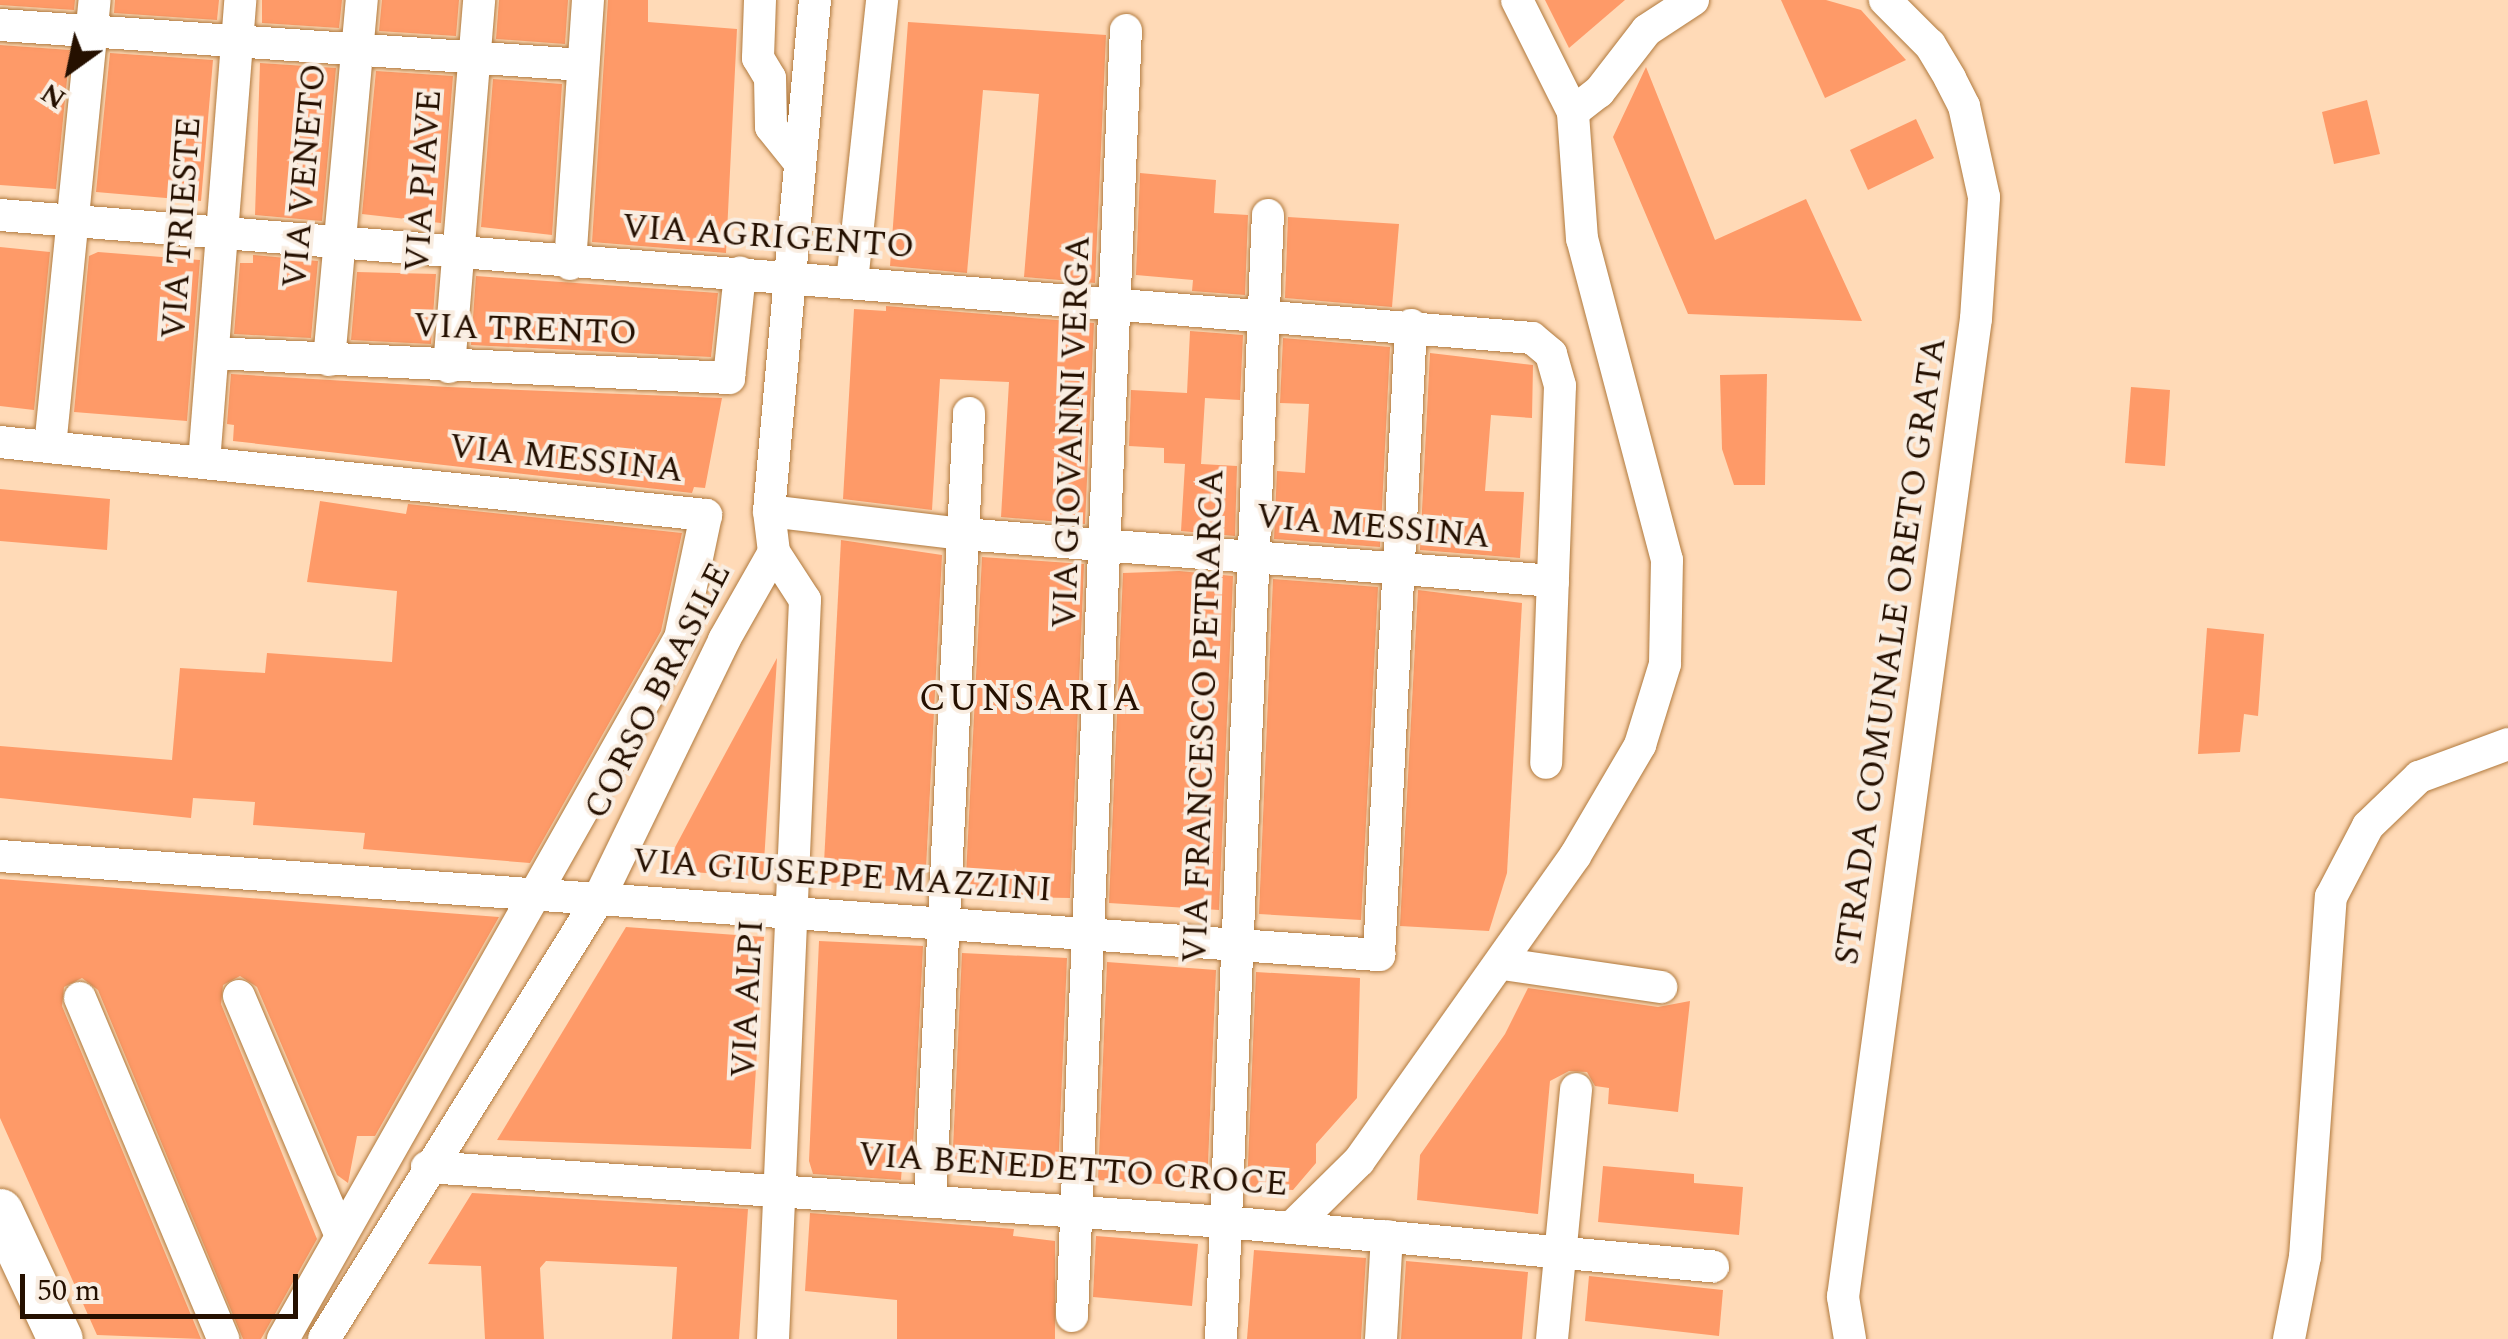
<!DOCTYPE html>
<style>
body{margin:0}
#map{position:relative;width:2508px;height:1339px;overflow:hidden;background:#ffdab7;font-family:Spectral,serif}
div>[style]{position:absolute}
.building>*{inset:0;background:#fe9a68}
.roads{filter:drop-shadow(0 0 2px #b17a3e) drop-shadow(0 0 2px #b17a3e)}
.street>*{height:32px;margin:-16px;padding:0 16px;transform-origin:16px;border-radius:16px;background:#fff}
.secondary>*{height:45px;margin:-22.5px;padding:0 22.5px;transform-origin:22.5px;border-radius:22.5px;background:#fff}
span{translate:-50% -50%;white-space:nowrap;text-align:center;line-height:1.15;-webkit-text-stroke:8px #f9ede1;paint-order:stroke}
.street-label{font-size:35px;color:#251000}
.neighbourhood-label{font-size:38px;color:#251000;letter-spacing:2.5px}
.north{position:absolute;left:20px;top:20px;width:100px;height:100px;-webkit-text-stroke:8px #f9ede1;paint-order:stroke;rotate:213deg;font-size:28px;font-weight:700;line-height:40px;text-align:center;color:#251000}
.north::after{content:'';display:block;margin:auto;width:35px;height:45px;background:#251000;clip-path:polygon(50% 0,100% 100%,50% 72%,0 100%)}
.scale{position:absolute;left:20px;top:1274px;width:278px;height:45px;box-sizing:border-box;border:5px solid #251000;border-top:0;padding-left:12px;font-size:30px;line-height:35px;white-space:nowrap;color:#251000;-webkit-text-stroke:8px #f9ede1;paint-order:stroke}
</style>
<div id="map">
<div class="building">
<i style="clip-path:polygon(0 0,75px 0,74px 10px,0 5px)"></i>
<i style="clip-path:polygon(115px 0,219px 0,217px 20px,114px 13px)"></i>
<i style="clip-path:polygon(262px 0,342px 0,339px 28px,262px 23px)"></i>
<i style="clip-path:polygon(382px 0,459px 0,456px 36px,379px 31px)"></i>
<i style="clip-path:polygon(499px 0,568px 0,565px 44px,496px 39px)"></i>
<i style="clip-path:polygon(608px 0,648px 0,648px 22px,737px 29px,726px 253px,592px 242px)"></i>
<i style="clip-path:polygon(1545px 0,1625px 0,1569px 48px)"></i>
<i style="clip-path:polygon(1781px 0,1826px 0,1861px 10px,1906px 60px,1825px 98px)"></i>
<i style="clip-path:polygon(908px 22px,1106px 35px,1095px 283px,1024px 277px,1039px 94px,983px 90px,967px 273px,890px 266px)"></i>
<i style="clip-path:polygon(0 45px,70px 50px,56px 189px,0 185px)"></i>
<i style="clip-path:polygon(110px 53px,213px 60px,201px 201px,96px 192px)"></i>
<i style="clip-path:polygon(260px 63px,336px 68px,322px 221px,255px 215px)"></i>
<i style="clip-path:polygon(1646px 67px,1715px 240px,1806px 199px,1862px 321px,1688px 314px,1613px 137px)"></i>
<i style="clip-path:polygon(376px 71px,453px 76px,441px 223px,362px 214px)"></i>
<i style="clip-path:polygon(493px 79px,562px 84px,552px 235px,481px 227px)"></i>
<i style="clip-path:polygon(2367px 100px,2380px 154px,2334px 164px,2322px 112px)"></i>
<i style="clip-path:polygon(1916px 119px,1934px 158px,1868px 190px,1850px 150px)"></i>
<i style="clip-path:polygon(1140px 173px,1216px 180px,1214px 213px,1248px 215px,1245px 295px,1192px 291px,1193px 280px,1136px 275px)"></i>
<i style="clip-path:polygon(1288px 217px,1399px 224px,1392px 307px,1285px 298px)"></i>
<i style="clip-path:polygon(0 247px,50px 252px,34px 410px,0 406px)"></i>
<i style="clip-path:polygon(98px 252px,200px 260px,187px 421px,74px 412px,89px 256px)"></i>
<i style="clip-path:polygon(253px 255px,318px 261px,311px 338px,234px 334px,240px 263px,253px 263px)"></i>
<i style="clip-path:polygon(357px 272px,436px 274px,431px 344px,351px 340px)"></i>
<i style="clip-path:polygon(476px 276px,718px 293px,711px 357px,471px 345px)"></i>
<i style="clip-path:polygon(886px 306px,1094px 323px,1085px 524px,1001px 517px,1009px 382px,940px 379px,932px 510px,843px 499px,854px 309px,886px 311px)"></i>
<i style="clip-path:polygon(1190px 331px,1243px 335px,1240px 400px,1205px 398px,1201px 464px,1237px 466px,1235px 536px,1181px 531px,1185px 464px,1164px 463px,1164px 448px,1129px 446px,1131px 390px,1187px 393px)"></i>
<i style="clip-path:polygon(1283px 338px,1390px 347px,1380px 547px,1274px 539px,1277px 471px,1305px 473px,1309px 404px,1280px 403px)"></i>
<i style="clip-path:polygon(1430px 353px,1533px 365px,1532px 418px,1491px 415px,1485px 491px,1524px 492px,1520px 558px,1420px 550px)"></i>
<i style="clip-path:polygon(231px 374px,448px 387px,722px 398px,705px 488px,694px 487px,692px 493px,233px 441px,234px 425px,227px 424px)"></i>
<i style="clip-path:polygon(1767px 374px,1765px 485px,1734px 485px,1722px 449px,1720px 375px)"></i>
<i style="clip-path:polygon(2131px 387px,2170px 390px,2165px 466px,2125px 463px)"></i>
<i style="clip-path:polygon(0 489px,110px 499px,107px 550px,0 541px)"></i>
<i style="clip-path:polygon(320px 501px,406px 514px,408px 504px,682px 533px,661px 631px,530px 863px,363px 849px,365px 833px,253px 825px,255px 802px,193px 798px,191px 818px,0 798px,0 746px,172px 760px,180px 668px,265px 673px,267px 653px,392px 662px,397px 591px,307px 582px)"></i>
<i style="clip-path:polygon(841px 540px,942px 555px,925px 888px,823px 882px)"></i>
<i style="clip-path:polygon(982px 557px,1084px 564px,1070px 898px,965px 896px)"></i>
<i style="clip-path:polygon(1179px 571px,1233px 576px,1219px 910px,1109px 903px,1123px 573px)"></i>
<i style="clip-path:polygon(1273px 579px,1378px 587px,1361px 920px,1259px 914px)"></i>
<i style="clip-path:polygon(1418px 590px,1522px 603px,1507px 873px,1489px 931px,1400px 926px)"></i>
<i style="clip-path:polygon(2207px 628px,2264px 634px,2258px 716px,2244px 714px,2240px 752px,2198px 754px)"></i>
<i style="clip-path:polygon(777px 658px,763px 877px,663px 870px,705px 791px)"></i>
<i style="clip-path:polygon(0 879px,499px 917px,375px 1136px,357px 1136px,348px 1183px,337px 1175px,257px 987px,240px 976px,223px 985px,221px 1004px,317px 1239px,261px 1339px,243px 1339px,98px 990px,82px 978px,64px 987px,62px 1006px,201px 1339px,97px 1335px,0 1118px)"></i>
<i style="clip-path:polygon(626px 927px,764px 937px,751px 1149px,497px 1140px)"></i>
<i style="clip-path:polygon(819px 941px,923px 946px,912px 1167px,902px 1166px,901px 1180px,813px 1174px,809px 1161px)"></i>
<i style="clip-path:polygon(962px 953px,1067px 958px,1058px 1172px,952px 1170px)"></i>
<i style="clip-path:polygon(1107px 962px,1216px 970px,1207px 1187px,1098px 1180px)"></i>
<i style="clip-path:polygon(1256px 972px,1360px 978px,1357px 1098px,1316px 1144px,1316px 1163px,1293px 1190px,1247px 1188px)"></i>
<i style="clip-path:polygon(1528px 988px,1658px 1007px,1690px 1001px,1678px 1112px,1608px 1104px,1609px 1088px,1595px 1086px,1587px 1072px,1569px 1071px,1550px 1081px,1538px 1214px,1417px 1200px,1420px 1155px,1505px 1034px)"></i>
<i style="clip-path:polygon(1603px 1166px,1694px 1174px,1694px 1183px,1743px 1187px,1739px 1235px,1598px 1222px)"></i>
<i style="clip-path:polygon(472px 1193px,748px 1209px,739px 1339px,672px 1339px,677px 1267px,546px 1261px,540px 1268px,544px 1339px,485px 1339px,481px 1266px,428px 1264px)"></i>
<i style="clip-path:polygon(810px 1213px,1014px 1229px,1013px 1236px,1055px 1241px,1055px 1339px,897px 1339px,897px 1300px,805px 1291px)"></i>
<i style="clip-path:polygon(1096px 1236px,1198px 1244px,1192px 1306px,1093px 1297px)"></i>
<i style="clip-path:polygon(1254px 1250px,1366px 1258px,1361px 1339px,1247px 1339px)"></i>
<i style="clip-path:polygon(1406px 1261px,1528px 1272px,1522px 1339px,1401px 1339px)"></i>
<i style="clip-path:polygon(1589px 1276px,1723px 1290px,1719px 1336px,1585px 1321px)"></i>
</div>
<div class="roads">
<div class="street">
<i style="left:760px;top:0;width:58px;rotate:92deg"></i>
<i style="left:758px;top:58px;width:23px;rotate:59deg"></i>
<i style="left:770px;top:78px;width:49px;rotate:88.8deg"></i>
<i style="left:771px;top:127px;width:45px;rotate:51.3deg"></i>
<i style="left:0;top:25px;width:584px;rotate:3.92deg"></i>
<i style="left:1573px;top:112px;width:33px;rotate:-38deg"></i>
<i style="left:1599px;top:92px;width:78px;rotate:-52.3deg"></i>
<i style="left:1647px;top:30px;width:55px;rotate:-33.1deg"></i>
<i style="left:0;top:215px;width:1537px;rotate:4.59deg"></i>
<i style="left:1532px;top:338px;width:25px;rotate:40deg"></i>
<i style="left:1551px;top:354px;width:33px;rotate:74deg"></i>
<i style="left:1560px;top:386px;width:377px;rotate:92.1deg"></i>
<i style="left:570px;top:264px;width:265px;rotate:-86.1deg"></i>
<i style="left:852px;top:282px;width:284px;rotate:-83.9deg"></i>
<i style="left:213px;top:353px;width:517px;rotate:2.77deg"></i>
<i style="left:729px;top:378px;width:106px;rotate:-84deg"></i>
<i style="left:329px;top:360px;width:362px;rotate:-84.8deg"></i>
<i style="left:449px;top:367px;width:368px;rotate:-85.3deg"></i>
<i style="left:0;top:442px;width:710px;rotate:5.9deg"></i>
<i style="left:706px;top:515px;width:126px;rotate:101.9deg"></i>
<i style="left:680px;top:638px;width:806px;rotate:119.52deg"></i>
<i style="left:50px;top:447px;width:449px;rotate:-84.3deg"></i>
<i style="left:204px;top:462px;width:463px;rotate:-85.5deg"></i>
<i style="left:769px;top:511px;width:195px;rotate:6.8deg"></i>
<i style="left:963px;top:534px;width:592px;rotate:4.55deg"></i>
<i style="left:0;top:856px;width:1383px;rotate:4.11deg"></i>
<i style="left:1379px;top:955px;width:631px;rotate:-87.09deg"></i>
<i style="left:1503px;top:964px;width:160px;rotate:8.3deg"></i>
<i style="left:239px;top:996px;width:261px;rotate:67deg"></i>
<i style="left:80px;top:998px;width:370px;rotate:67.2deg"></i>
<i style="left:427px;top:1167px;width:800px;rotate:3.94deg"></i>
<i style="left:1225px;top:1222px;width:490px;rotate:5.2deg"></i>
<i style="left:930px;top:1200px;width:788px;rotate:-87.16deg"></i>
<i style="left:1292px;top:1227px;width:94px;rotate:-44.6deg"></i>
<i style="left:1359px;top:1161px;width:374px;rotate:-54.7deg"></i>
<i style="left:1575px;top:856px;width:129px;rotate:-59.6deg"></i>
<i style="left:1640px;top:745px;width:85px;rotate:-72.8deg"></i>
<i style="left:1665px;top:664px;width:104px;rotate:-88.9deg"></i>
<i style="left:1667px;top:560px;width:332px;rotate:-104.8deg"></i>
<i style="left:1582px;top:239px;width:127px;rotate:-94.1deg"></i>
<i style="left:1573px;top:112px;width:125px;rotate:-116.6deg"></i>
<i style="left:1072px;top:1316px;width:1287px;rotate:-87.6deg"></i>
<i style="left:324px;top:1339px;width:520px;rotate:-58.05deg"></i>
<i style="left:599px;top:898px;width:287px;rotate:-64.1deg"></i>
<i style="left:724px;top:640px;width:101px;rotate:-60.4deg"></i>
<i style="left:774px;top:552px;width:41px;rotate:-97deg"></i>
<i style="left:769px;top:511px;width:513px;rotate:-84.86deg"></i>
<i style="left:773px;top:1339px;width:740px;rotate:-87.52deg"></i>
<i style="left:805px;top:600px;width:57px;rotate:-122.9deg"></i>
<i style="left:1221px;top:1339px;width:1125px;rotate:-87.61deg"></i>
<i style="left:1381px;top:1339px;width:103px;rotate:-86.7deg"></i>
<i style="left:1552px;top:1339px;width:251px;rotate:-84.5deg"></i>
<i style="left:1850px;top:1339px;width:43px;rotate:-99.5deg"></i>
<i style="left:1843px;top:1297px;width:987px;rotate:-82.26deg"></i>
<i style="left:1976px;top:319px;width:122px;rotate:-86.2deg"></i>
<i style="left:1984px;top:197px;width:93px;rotate:-102.4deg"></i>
<i style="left:1964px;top:106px;width:31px;rotate:-117deg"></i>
<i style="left:1950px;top:78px;width:39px;rotate:-121deg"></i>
<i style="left:1930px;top:45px;width:64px;rotate:-135deg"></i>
<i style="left:2289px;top:1339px;width:84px;rotate:-79deg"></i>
<i style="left:2305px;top:1257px;width:361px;rotate:-85.9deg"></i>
<i style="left:2331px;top:897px;width:80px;rotate:-62.5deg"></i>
<i style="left:2368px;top:826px;width:71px;rotate:-43.9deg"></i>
<i style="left:2419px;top:777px;width:95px;rotate:-20.3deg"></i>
</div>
<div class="secondary">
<i style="left:0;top:1211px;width:141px;rotate:64.9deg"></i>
</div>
</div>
<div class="street-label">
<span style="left:305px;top:176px;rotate:-85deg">VIA VENETO</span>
<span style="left:424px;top:181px;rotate:-86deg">VIA PIAVE</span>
<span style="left:182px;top:228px;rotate:-86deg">VIA TRIESTE</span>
<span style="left:768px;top:237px;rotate:4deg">VIA AGRIGENTO</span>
<span style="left:525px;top:330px;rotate:2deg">VIA TRENTO</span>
<span style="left:1072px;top:432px;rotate:-88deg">VIA GIOVANNI VERGA</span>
<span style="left:566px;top:459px;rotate:6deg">VIA MESSINA</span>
<span style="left:1373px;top:527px;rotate:5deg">VIA MESSINA</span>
<span style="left:1891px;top:651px;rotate:-82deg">STRADA COMUNALE ORETO GRATA</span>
<span style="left:658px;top:691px;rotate:-63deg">CORSO BRASILE</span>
<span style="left:1204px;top:716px;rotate:-88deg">VIA FRANCESCO PETRARCA</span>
<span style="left:842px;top:876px;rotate:4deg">VIA GIUSEPPE MAZZINI</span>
<span style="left:748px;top:999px;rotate:-87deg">VIA ALPI</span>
<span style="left:1073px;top:1170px;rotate:4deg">VIA BENEDETTO CROCE</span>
</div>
<div class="neighbourhood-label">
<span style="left:1031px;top:700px">CUNSARIA</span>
</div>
<div class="north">N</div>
<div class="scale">50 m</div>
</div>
